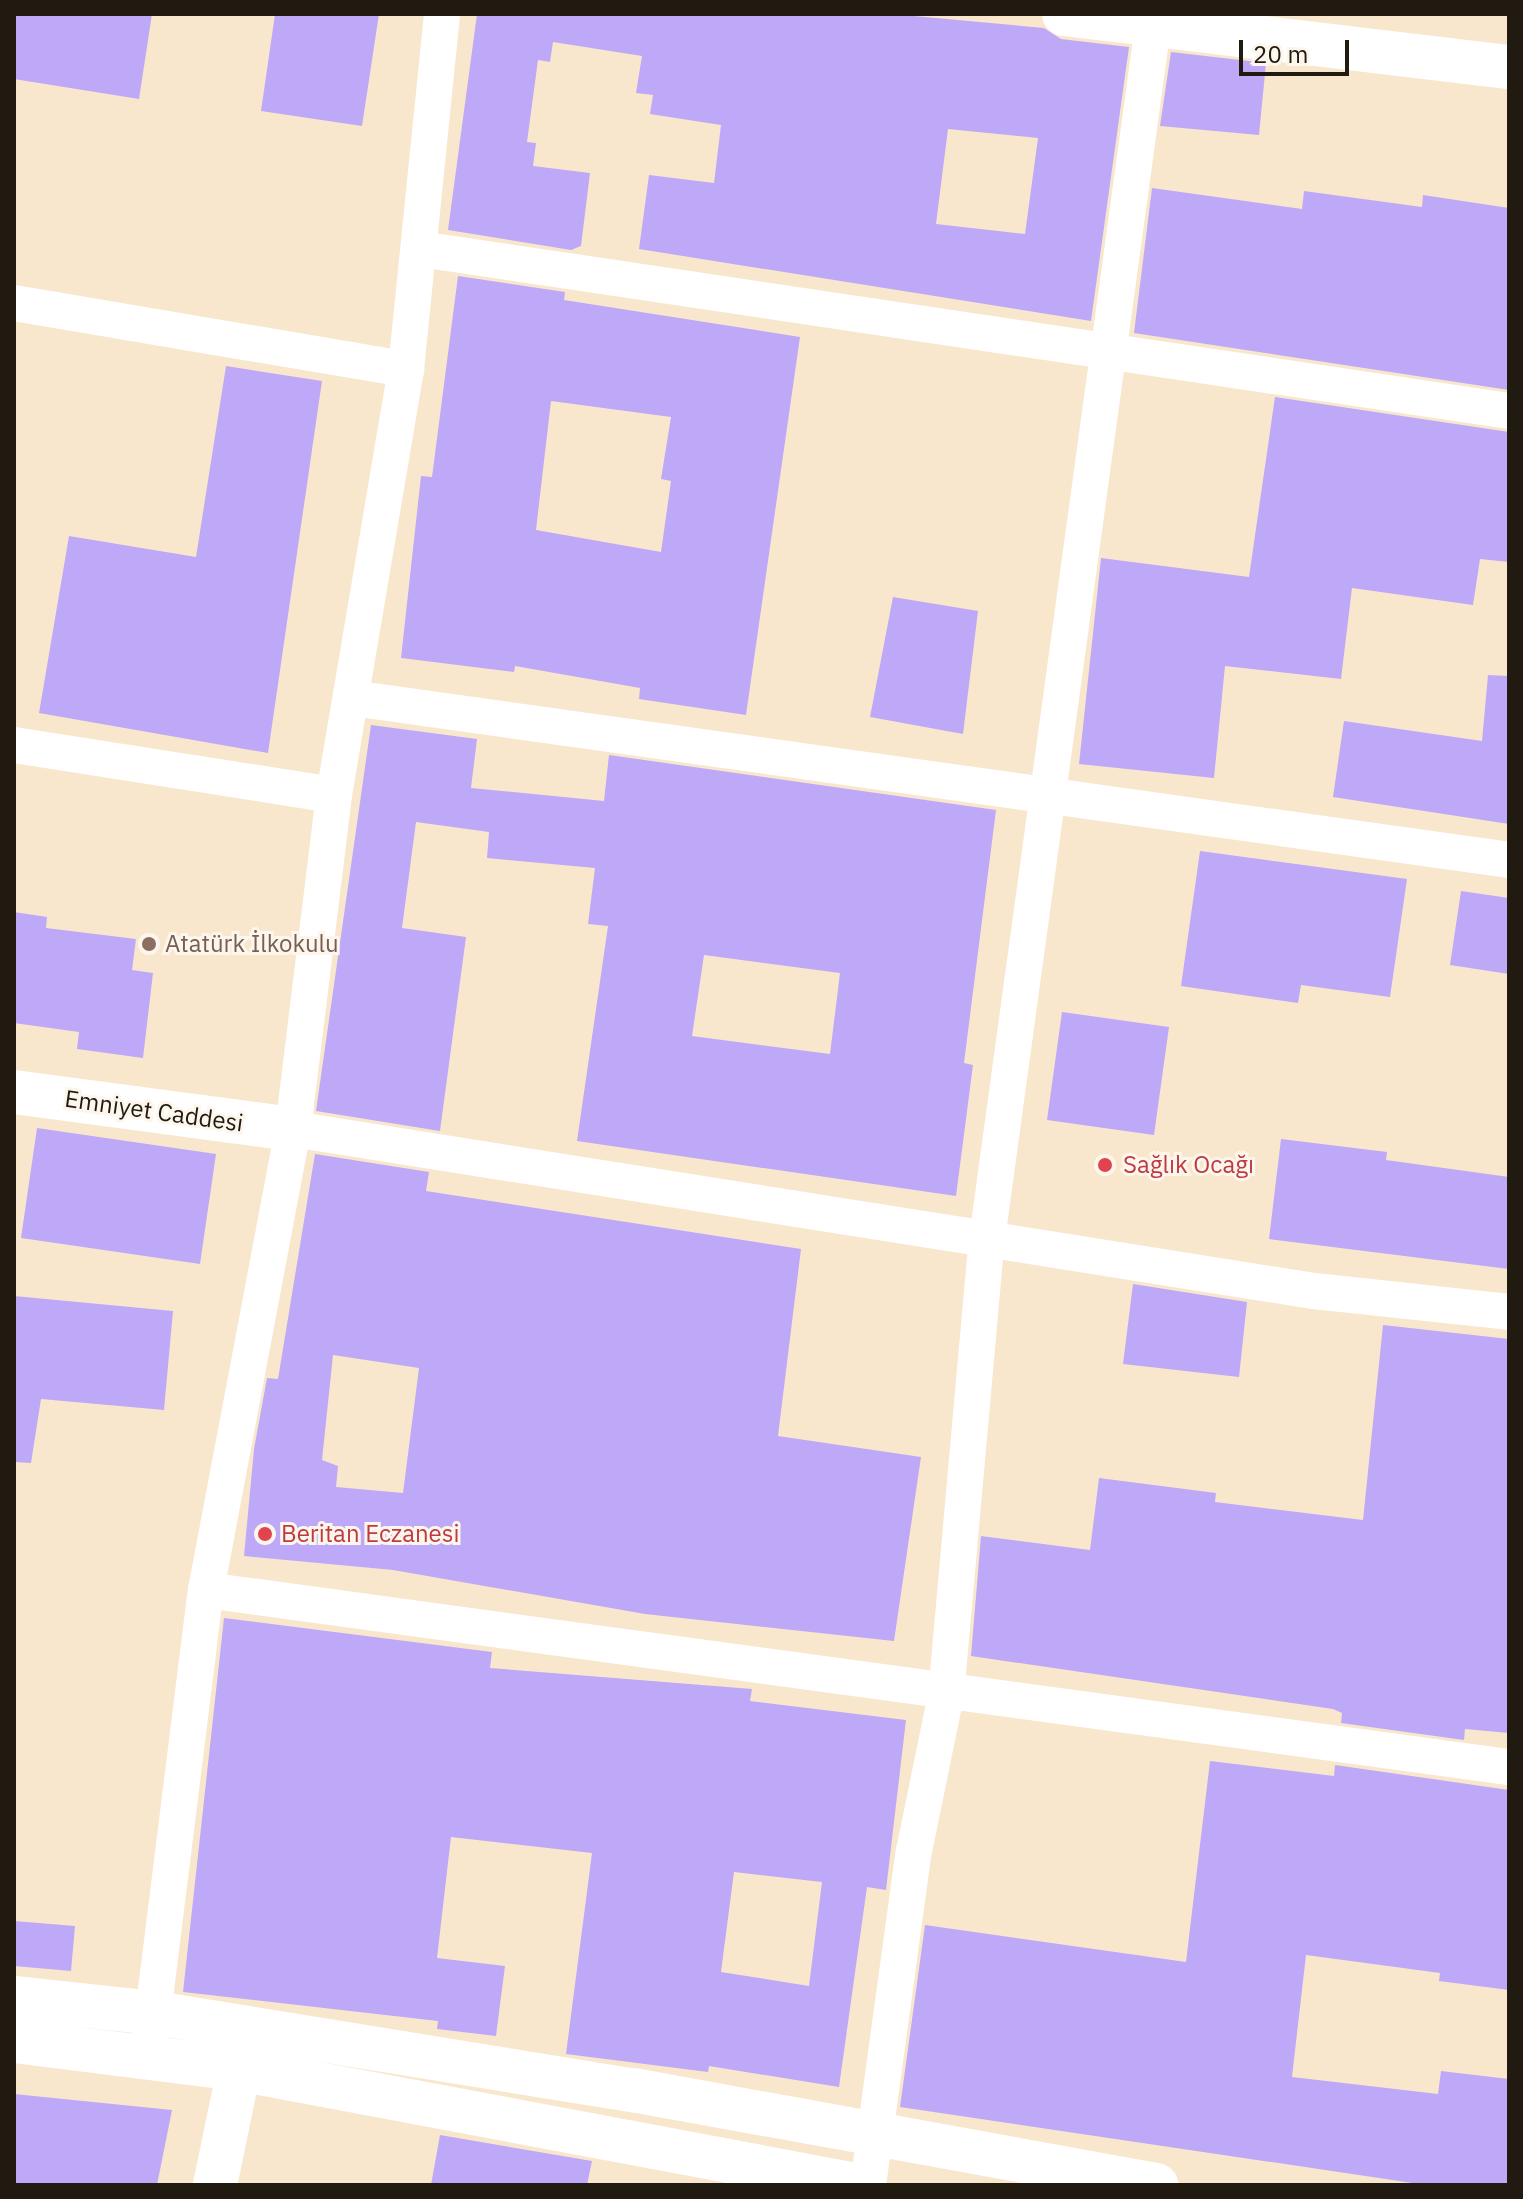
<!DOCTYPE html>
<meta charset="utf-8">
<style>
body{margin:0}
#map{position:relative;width:1523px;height:2199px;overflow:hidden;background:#f9e7cd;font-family:"IBM Plex Sans",sans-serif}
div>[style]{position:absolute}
.building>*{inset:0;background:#bda9f7}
.street>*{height:36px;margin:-18px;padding:0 18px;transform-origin:18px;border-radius:18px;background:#fff}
.secondary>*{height:44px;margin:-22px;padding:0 22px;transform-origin:22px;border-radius:22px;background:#fff}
.dots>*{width:22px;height:22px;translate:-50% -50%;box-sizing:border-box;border:4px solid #fdf6ec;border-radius:50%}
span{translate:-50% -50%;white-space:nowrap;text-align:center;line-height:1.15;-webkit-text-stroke:6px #fdf6ec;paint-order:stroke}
.education-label{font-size:24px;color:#785e54}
.left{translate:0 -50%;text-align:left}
.street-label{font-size:24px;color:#201a11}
.health-label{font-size:24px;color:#be3a42}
.frame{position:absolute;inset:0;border:16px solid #201a11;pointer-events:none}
.scale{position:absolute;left:1239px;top:40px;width:110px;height:36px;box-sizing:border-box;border:4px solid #201a11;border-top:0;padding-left:10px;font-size:24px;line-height:28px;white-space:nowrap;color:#201a11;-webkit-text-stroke:6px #fdf6ec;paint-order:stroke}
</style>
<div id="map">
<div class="building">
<i style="clip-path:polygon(14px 14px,152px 14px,139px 99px,14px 79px)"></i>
<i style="clip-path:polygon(275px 14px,379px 14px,362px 126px,261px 111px)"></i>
<i style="clip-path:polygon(evenodd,477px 14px,892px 14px,1044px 28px,1061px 39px,1129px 47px,1091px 321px,639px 249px,649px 175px,714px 183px,721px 125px,650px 114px,653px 95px,636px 93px,642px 56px,553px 42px,550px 62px,538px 60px,527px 142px,536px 143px,533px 166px,590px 173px,581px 246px,571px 250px,448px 230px,477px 14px,948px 129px,1038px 138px,1025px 234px,936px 224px,948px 129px)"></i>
<i style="clip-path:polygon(1171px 52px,1266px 63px,1259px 135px,1160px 126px)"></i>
<i style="clip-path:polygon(1152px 188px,1302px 209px,1304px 191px,1422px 207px,1423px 195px,1509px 208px,1509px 390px,1134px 333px)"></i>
<i style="clip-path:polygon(evenodd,458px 276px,565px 292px,564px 300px,800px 337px,746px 715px,639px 699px,640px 688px,515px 666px,514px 672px,401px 658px,421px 476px,432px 477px,458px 276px,551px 401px,671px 417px,661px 479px,671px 481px,661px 552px,536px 530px,551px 401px)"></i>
<i style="clip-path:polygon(226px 366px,322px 381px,268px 753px,39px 713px,69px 536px,196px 557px)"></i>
<i style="clip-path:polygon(1275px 397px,1509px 432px,1509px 562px,1480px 559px,1473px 605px,1352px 588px,1341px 679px,1225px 666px,1214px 778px,1079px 764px,1101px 558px,1249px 577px)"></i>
<i style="clip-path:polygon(893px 597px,978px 611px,963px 734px,870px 717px)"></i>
<i style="clip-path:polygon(1488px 675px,1509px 676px,1509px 824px,1333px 797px,1344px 721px,1482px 741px)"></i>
<i style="clip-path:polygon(evenodd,371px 725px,477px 739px,471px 788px,604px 801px,609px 755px,996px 810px,964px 1063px,973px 1065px,956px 1196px,577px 1141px,608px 926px,588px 924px,595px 868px,487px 858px,489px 832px,416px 822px,402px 928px,466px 937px,440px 1131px,316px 1111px,371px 725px,704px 955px,840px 973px,830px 1054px,692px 1036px,704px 955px)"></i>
<i style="clip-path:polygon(1200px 851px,1407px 879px,1390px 997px,1301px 985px,1298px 1003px,1181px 986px)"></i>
<i style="clip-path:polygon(1461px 891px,1509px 898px,1509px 974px,1450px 965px)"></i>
<i style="clip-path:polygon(14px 912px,47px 917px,46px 928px,136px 939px,132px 970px,153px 973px,143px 1058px,77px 1049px,79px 1032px,14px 1023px)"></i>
<i style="clip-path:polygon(1062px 1012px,1169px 1027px,1154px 1135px,1047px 1120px)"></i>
<i style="clip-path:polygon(37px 1128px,216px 1154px,200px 1264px,21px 1238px)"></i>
<i style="clip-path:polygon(1281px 1139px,1387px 1152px,1386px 1160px,1509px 1177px,1509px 1269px,1269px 1239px)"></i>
<i style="clip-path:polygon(evenodd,315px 1154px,429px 1172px,426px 1191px,801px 1249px,778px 1436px,921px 1457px,894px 1641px,645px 1614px,393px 1570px,244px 1556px,254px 1449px,267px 1378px,278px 1379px,315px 1154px,333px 1355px,419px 1368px,403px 1493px,336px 1487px,338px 1466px,322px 1460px,333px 1355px)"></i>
<i style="clip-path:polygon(1133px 1284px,1247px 1302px,1239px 1377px,1123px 1364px)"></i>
<i style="clip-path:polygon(14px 1296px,173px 1311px,164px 1410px,41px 1399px,31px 1463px,14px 1462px)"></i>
<i style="clip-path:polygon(1383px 1325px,1509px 1339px,1509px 1733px,1465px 1729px,1464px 1740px,1341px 1723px,1342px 1713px,1333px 1709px,971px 1656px,981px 1536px,1090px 1550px,1099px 1478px,1216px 1493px,1215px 1502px,1363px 1520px)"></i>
<i style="clip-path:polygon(evenodd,224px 1618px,492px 1652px,490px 1668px,752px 1689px,750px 1701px,906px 1720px,886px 1890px,867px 1887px,839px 2087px,709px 2066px,708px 2072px,566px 2054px,592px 1853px,451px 1837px,437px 1958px,505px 1966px,496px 2036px,437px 2029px,438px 2021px,183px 1992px,224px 1618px,734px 1872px,822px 1882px,809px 1986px,721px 1972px,734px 1872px)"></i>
<i style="clip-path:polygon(1210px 1761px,1334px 1776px,1335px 1765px,1509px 1790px,1509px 1990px,1439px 1981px,1440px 1973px,1306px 1955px,1292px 2077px,1438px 2094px,1441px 2071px,1509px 2079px,1509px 2185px,1426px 2185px,900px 2107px,925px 1925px,1186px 1962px)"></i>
<i style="clip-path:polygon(14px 1921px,75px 1926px,71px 1971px,14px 1966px)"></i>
<i style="clip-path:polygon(14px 2094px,172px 2110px,157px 2185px,14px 2185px)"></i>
<i style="clip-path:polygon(440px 2135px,592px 2161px,587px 2185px,431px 2185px)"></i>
</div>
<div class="street">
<i style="left:420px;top:249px;width:1101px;rotate:8.46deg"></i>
<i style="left:14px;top:303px;width:398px;rotate:9.6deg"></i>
<i style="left:352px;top:698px;width:1168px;rotate:7.97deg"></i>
<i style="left:14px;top:745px;width:324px;rotate:8.9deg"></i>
<i style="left:293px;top:1129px;width:1034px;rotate:9.02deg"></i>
<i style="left:1314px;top:1291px;width:196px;rotate:6.1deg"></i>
<i style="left:206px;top:1590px;width:1315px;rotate:7.74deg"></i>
<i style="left:150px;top:2038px;width:451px;rotate:-82.9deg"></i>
<i style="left:206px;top:1590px;width:469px;rotate:-79.3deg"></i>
<i style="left:293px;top:1129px;width:337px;rotate:-83deg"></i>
<i style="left:334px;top:795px;width:432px;rotate:-80.4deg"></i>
<i style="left:406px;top:369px;width:357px;rotate:-84.2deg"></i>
<i style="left:868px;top:2185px;width:337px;rotate:-82.2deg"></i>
<i style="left:914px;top:1851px;width:159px;rotate:-78.4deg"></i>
<i style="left:946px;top:1695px;width:458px;rotate:-84.9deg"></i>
<i style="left:987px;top:1239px;width:1224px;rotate:-82.21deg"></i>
</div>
<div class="secondary">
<i style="left:1064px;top:14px;width:448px;rotate:6.8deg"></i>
<i style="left:14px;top:1092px;width:281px;rotate:7.6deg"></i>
<i style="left:14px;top:1998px;width:142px;rotate:6.1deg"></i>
<i style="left:155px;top:2013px;width:484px;rotate:9.2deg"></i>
<i style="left:633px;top:2090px;width:532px;rotate:10.3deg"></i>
<i style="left:14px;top:2041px;width:227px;rotate:7.1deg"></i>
<i style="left:239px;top:2069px;width:628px;rotate:10.65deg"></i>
<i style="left:215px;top:2185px;width:118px;rotate:-78.3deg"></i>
</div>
<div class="dots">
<i style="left:149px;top:944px;background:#8d6e63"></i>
<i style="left:1105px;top:1165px;background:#e0444e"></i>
<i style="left:265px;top:1534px;background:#e0444e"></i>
</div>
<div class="education-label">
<span class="left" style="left:165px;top:944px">Atatürk İlkokulu</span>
</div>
<div class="street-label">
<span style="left:154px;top:1111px;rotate:8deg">Emniyet Caddesi</span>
</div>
<div class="health-label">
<span class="left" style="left:1123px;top:1165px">Sağlık Ocağı</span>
<span class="left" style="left:281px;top:1534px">Beritan Eczanesi</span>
</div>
<div class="frame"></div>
<div class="scale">20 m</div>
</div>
